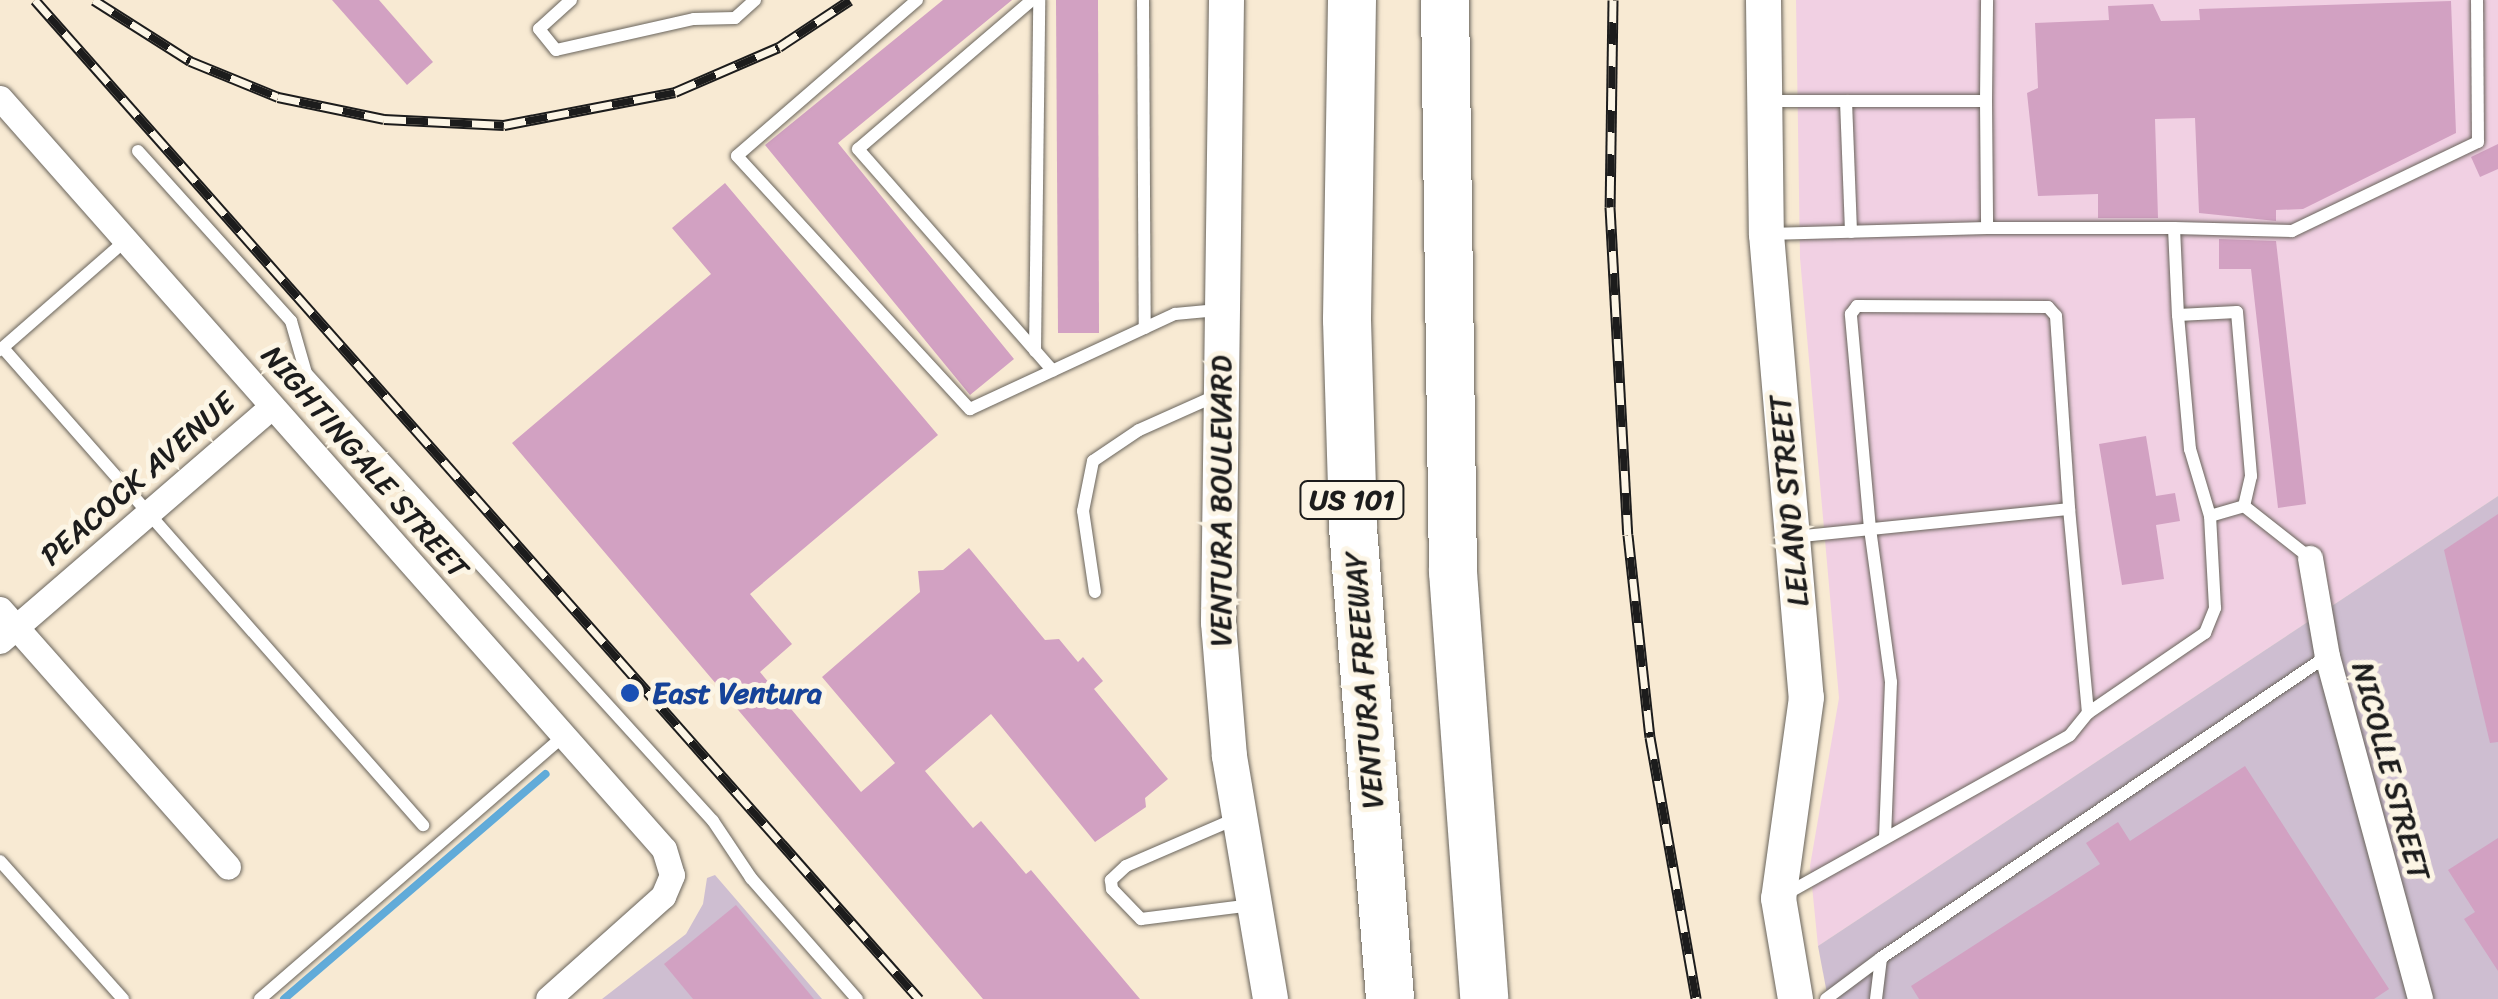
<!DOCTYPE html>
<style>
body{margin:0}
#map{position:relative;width:2498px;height:999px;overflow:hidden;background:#f8ead3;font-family:Sriracha,sans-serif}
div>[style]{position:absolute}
.built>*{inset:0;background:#f1d0e3}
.industrial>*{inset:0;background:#cebed1}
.stream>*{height:8px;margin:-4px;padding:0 4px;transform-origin:4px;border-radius:4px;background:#61abd9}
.building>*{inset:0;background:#d2a1c2}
.roads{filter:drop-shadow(0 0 2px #69645c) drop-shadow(0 0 2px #69645c)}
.lane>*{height:12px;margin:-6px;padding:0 6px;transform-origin:6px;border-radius:6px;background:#fff}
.street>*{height:25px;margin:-12.5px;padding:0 12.5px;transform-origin:12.5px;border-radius:12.5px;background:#fff}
.secondary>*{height:35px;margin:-17.5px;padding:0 17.5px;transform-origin:17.5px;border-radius:17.5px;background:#fff}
.highway>*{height:48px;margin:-24px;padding:0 24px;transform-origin:24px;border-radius:24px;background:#fff}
.rail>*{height:11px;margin-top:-5.5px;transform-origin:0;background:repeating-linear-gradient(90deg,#fcf5e5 0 22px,#1c1c1c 0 44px);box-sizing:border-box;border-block:2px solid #1c1c1c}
.dots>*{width:28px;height:28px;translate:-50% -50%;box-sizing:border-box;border:5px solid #fcf5e5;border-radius:50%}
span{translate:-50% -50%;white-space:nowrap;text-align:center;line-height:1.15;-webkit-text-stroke:10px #fcf5e5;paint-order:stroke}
.shield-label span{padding:2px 8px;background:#fcf5e5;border:2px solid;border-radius:8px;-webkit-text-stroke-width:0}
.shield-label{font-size:28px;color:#1c1c1c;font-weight:700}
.street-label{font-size:30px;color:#1c1c1c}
.transit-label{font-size:30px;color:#164399;font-weight:700}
.left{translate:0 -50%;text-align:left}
</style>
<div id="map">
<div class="built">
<i style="clip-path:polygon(1796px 0,2498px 0,2498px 496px,1818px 946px,1810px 866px,1839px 698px,1800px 258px)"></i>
</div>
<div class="industrial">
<i style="clip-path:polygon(2498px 496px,2498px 999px,1828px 999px,1818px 946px)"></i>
<i style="clip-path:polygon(715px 875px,822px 999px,602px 999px,686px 934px,703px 904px,707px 878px)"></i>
</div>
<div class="stream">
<i style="left:284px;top:999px;width:345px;rotate:-40.7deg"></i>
</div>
<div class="building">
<i style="clip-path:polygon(332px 0,379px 0,433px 62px,407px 85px)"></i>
<i style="clip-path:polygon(943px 0,1012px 0,838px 143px,1014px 359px,970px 395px,765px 145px)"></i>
<i style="clip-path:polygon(1056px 0,1098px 0,1099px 333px,1058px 333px)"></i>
<i style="clip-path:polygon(2451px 1px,2456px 133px,2303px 209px,2276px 210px,2276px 221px,2199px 213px,2195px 118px,2155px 119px,2158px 218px,2098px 218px,2098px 194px,2038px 196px,2027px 93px,2038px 88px,2035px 23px,2109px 20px,2108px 6px,2153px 4px,2161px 21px,2200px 20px,2199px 9px)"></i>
<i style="clip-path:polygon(2498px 144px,2498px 169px,2480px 177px,2471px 157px)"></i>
<i style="clip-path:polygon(725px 183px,938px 435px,750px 594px,792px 644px,760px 672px,861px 792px,895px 763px,822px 677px,920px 592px,918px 571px,943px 570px,969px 548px,1045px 640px,1059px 639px,1078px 662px,1083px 657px,1103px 681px,1094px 689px,1168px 779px,1145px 798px,1146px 807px,1095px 842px,991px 714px,925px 771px,973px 828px,981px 821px,1026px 874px,1031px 870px,1140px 999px,983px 999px,512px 443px,711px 274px,672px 228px)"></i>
<i style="clip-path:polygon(2219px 239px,2276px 241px,2306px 504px,2278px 508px,2251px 269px,2219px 269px)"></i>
<i style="clip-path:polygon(2146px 436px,2156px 496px,2175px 493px,2180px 521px,2156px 525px,2164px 579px,2122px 585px,2099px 444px)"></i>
<i style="clip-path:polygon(2498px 514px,2498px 742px,2490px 743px,2444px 550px)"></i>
<i style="clip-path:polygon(2245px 766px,2389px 989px,2374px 999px,1919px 999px,1911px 986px,2100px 864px,2086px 843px,2118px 822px,2130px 841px)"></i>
<i style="clip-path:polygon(2498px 838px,2498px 971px,2464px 919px,2475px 912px,2448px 870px)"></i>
<i style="clip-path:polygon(736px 905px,814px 999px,693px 999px,664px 964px)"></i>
</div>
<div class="roads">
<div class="lane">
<i style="left:571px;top:0;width:43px;rotate:137.8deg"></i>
<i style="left:539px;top:29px;width:27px;rotate:51deg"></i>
<i style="left:556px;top:50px;width:141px;rotate:-12.7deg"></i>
<i style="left:694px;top:19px;width:41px;rotate:-1.4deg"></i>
<i style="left:735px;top:18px;width:27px;rotate:-42deg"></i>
<i style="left:917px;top:0;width:238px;rotate:139.1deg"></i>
<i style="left:737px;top:156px;width:344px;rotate:47.4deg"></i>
<i style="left:970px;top:409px;width:226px;rotate:-24.9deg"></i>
<i style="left:1175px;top:314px;width:43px;rotate:-5.3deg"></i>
<i style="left:1032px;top:0;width:229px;rotate:139.4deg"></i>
<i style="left:858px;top:149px;width:295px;rotate:48.7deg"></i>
<i style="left:1143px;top:0;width:328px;rotate:89.7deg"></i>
<i style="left:1767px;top:101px;width:219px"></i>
<i style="left:1986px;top:101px;width:127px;rotate:89.5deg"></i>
<i style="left:1987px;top:228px;width:219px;rotate:178.4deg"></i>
<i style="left:1846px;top:101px;width:131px;rotate:87.8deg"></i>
<i style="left:1986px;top:101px;width:101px;rotate:-89.4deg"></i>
<i style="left:138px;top:151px;width:229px;rotate:48deg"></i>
<i style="left:291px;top:321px;width:54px;rotate:73.9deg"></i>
<i style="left:306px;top:373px;width:605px;rotate:47.75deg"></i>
<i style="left:713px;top:821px;width:69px;rotate:56.3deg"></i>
<i style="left:751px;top:878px;width:161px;rotate:48.8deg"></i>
<i style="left:1987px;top:228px;width:187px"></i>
<i style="left:2174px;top:228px;width:87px;rotate:87.4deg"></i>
<i style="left:2178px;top:315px;width:59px;rotate:-2.9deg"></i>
<i style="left:2237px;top:312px;width:165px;rotate:85.1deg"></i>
<i style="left:2251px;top:476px;width:31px;rotate:103deg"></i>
<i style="left:2244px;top:506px;width:84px;rotate:38.2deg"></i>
<i style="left:2174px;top:228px;width:118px;rotate:1.5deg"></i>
<i style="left:2292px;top:231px;width:206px;rotate:-25.6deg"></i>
<i style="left:2478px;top:142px;width:142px;rotate:-90.4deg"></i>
<i style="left:2178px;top:315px;width:135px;rotate:84.9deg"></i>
<i style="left:2190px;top:449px;width:70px;rotate:73.4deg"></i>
<i style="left:3px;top:348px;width:636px;rotate:48.64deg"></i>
<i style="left:0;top:350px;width:167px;rotate:-41.1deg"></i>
<i style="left:1035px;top:351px;width:351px;rotate:-89.3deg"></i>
<i style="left:1095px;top:592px;width:82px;rotate:-98.4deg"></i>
<i style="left:1083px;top:511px;width:51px;rotate:-78.7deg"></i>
<i style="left:1093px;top:461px;width:55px;rotate:-34deg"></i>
<i style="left:1139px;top:430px;width:83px;rotate:-24.1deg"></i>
<i style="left:2088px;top:713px;width:142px;rotate:-34.4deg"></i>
<i style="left:2205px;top:633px;width:27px;rotate:-68deg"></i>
<i style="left:2215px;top:608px;width:92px;rotate:-93.1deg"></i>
<i style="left:2210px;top:516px;width:35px;rotate:-16deg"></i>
<i style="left:1237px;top:818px;width:121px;rotate:156.6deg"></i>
<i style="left:1126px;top:866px;width:21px;rotate:137deg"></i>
<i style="left:1111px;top:880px;width:9px;rotate:84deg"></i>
<i style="left:1112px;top:889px;width:42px;rotate:46deg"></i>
<i style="left:1141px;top:919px;width:112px;rotate:-7.2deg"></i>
<i style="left:1885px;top:838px;width:156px;rotate:-87.8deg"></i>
<i style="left:1891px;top:682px;width:154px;rotate:-97.8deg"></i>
<i style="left:1870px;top:529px;width:216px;rotate:-95.1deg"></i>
<i style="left:1851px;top:314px;width:10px;rotate:-53deg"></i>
<i style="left:1857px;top:306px;width:191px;rotate:0.3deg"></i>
<i style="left:2048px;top:307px;width:12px;rotate:48deg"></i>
<i style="left:2056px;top:316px;width:193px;rotate:86.1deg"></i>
<i style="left:0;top:861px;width:185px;rotate:48.3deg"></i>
<i style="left:1786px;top:894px;width:325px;rotate:-29.2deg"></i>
<i style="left:2070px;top:735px;width:28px;rotate:-51deg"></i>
<i style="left:2088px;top:713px;width:205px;rotate:-95.3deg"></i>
<i style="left:2069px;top:509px;width:275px;rotate:174.2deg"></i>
<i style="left:260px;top:999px;width:402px;rotate:-40.9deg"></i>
<i style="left:1826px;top:999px;width:69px;rotate:-36.7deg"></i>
<i style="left:1876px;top:999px;width:41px;rotate:-83deg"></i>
<i style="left:1881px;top:958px;width:539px;rotate:-34.1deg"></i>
</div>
<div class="street">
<i style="left:0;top:98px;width:1002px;rotate:48.52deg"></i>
<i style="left:664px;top:849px;width:27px;rotate:73deg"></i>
<i style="left:672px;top:875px;width:23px;rotate:113deg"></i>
<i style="left:663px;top:896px;width:154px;rotate:138.2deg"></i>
<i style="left:2310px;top:558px;width:99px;rotate:80.2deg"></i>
<i style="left:2327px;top:656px;width:355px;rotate:74.8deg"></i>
<i style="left:0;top:609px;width:344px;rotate:48.5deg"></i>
<i style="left:0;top:641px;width:359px;rotate:-40.8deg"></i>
</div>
<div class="secondary">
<i style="left:1226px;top:0;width:622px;rotate:90.74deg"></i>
<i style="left:1218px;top:622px;width:134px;rotate:85.3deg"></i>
<i style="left:1229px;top:756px;width:246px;rotate:80.4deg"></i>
<i style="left:1763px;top:0;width:234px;rotate:89.3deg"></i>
<i style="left:1766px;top:234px;width:465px;rotate:85.1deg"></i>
<i style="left:1806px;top:697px;width:203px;rotate:97.9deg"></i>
<i style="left:1778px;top:898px;width:102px;rotate:80.4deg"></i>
</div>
<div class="highway">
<i style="left:1352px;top:0;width:320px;rotate:90.9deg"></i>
<i style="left:1347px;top:320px;width:208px;rotate:88.3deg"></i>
<i style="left:1353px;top:528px;width:472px;rotate:85.5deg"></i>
<i style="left:1445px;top:0;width:572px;rotate:89.2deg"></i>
<i style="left:1453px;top:572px;width:428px;rotate:85.8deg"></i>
</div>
</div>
<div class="rail">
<i style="left:35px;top:0;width:1334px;rotate:48.49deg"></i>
<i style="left:94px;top:0;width:114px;rotate:32.4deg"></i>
<i style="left:190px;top:61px;width:95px;rotate:22.2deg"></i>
<i style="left:278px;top:97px;width:108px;rotate:11.7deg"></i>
<i style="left:384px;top:119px;width:120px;rotate:2.9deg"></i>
<i style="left:504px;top:125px;width:174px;rotate:-10.9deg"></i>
<i style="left:675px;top:92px;width:113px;rotate:-23.4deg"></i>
<i style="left:779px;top:47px;width:85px;rotate:-33.5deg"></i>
<i style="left:1613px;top:0;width:207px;rotate:90.8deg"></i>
<i style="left:1610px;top:207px;width:328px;rotate:86.9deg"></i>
<i style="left:1628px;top:535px;width:203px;rotate:83.8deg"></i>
<i style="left:1650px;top:737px;width:266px;rotate:80deg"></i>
</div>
<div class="dots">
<i style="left:630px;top:693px;background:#1a4fb4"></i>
</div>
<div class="shield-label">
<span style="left:1352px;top:500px">US 101</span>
</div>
<div class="street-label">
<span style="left:365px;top:462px;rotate:49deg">NIGHTINGALE STREET</span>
<span style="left:138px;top:479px;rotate:-41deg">PEACOCK AVENUE</span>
<span style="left:1221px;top:501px;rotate:-90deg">VENTURA BOULEVARD</span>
<span style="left:1789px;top:501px;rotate:-95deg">LELAND STREET</span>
<span style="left:1364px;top:680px;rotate:-94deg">VENTURA FREEWAY</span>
<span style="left:2391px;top:771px;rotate:75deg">NICOLLE STREET</span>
</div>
<div class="transit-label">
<span class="left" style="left:652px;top:693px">East Ventura</span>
</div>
</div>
